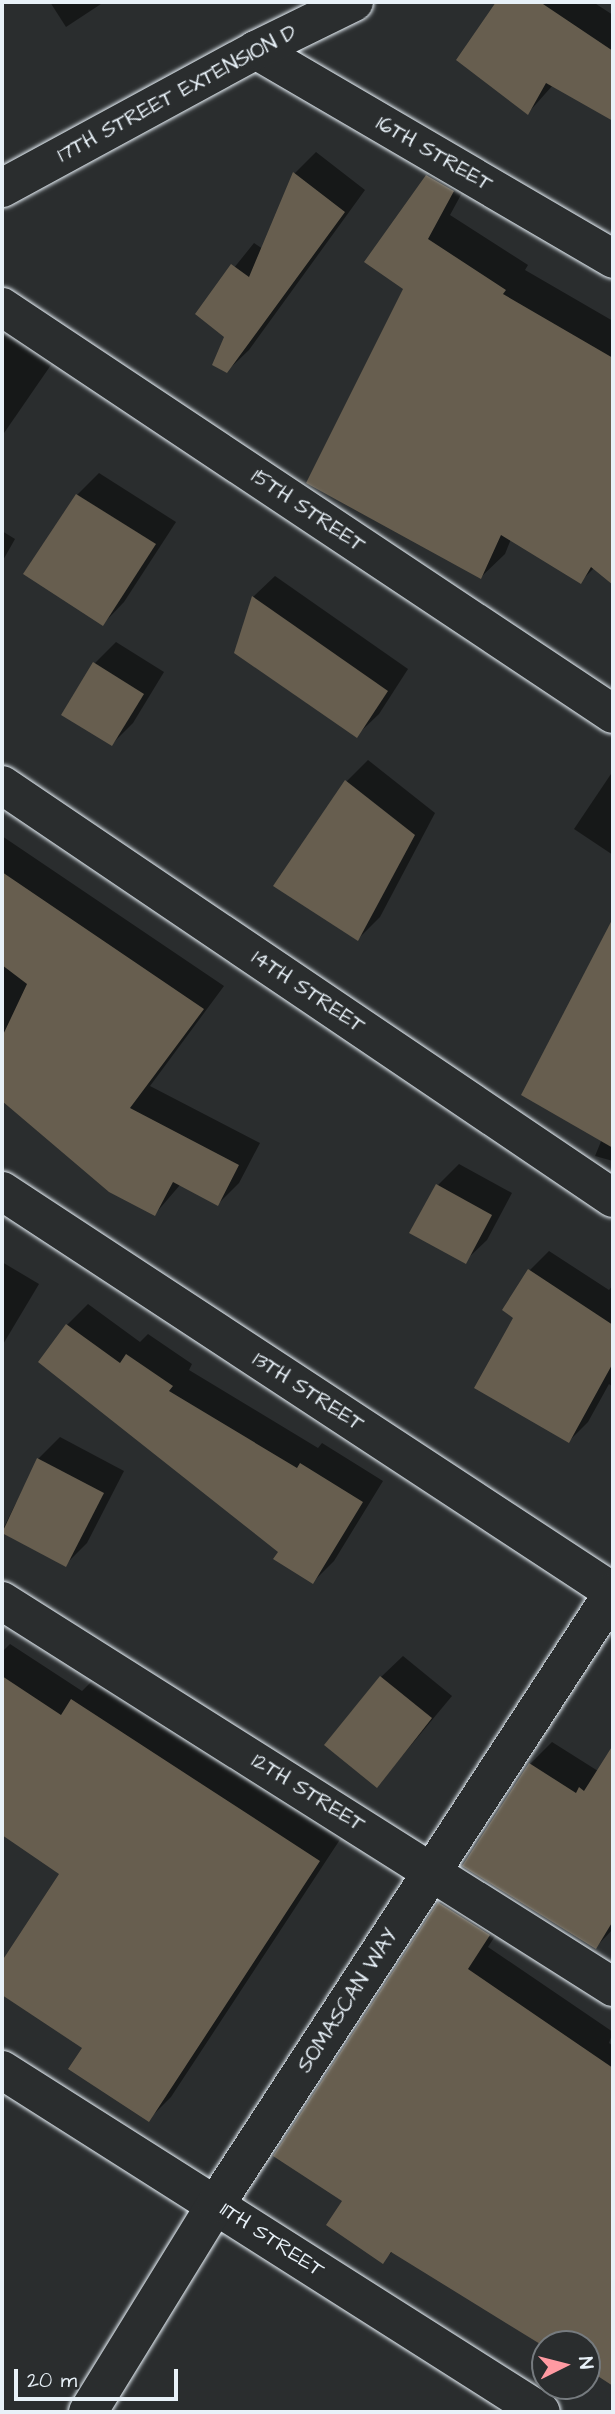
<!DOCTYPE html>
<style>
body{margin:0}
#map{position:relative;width:615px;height:2414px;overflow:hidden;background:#2a2d2e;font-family:"Architects Daughter",sans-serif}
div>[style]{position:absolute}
.shadow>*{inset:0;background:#0007}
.building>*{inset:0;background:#675e4f}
.roads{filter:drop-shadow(0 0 2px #e8f1f8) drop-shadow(0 0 2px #e8f1f8)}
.street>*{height:38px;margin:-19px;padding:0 19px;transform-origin:19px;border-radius:19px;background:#2a2d2e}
.secondary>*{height:38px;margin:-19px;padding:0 19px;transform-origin:19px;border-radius:19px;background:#2a2d2e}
span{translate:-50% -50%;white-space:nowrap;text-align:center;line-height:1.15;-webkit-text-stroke:5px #2a2d2e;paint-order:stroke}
.street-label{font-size:21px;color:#e8f1f8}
.frame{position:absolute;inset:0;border:4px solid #e8f1f8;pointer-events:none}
.north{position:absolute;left:531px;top:2330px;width:70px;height:70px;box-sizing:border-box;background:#2a2d2e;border:2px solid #767b7f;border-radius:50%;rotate:84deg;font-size:19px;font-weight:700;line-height:28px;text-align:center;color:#e8f1f8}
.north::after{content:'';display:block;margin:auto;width:24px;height:32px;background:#ff9aa2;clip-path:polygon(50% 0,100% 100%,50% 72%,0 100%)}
.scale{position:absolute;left:14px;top:2369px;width:164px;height:32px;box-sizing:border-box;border:4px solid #e8f1f8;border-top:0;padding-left:9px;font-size:21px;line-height:24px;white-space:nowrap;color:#e8f1f8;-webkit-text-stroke:5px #2a2d2e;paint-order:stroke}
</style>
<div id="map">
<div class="shadow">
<i style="clip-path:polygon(50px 2px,104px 2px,66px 27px)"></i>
<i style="clip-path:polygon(498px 2px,593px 2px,613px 15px,613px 119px,553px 85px,528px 113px,458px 60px)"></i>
<i style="clip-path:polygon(316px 152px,365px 190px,249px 350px,227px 371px,226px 336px,197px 314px,254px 243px,263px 249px,295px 173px)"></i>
<i style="clip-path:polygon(451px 152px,476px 167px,450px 215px,528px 265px,525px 270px,613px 321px,613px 582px,594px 568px,580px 582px,511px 539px,505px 554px,481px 577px,405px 289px,427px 176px)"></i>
<i style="clip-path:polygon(2px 326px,53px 362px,2px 436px)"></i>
<i style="clip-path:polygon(99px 473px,176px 522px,124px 602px,103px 624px,77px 495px)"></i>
<i style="clip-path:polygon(2px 531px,15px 539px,2px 562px)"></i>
<i style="clip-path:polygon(275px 576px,408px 669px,379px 714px,357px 735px,253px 597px)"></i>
<i style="clip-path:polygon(116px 642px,164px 672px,133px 723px,112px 744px,95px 663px)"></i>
<i style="clip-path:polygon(368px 760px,435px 813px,380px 917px,358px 939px,347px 781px)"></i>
<i style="clip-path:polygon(613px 771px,613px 855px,574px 829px)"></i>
<i style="clip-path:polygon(2px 836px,224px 986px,150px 1086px,260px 1143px,239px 1183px,218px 1204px,180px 1185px,155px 1214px,109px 1191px,2px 1099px)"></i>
<i style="clip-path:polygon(613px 944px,613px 1161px,595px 1156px,602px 1139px,589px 967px)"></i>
<i style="clip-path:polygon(459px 1164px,512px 1193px,487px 1240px,465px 1261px,438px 1185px)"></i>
<i style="clip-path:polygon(549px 1251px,609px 1290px,613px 1285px,613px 1387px,609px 1384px,588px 1422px,569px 1441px,515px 1317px,504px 1310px,530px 1270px)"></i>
<i style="clip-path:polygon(2px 1262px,39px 1284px,2px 1346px)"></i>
<i style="clip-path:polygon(88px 1304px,140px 1342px,148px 1334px,192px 1364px,189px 1370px,318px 1448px,322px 1443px,383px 1481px,334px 1561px,313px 1582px,67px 1325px)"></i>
<i style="clip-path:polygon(60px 1437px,124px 1471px,87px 1543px,65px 1565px,2px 1531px,38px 1459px)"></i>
<i style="clip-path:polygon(10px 1644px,82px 1691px,96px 1677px,341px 1838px,171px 2097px,148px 2120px,84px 2047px,2px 1993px,2px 1964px,62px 1873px,2px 1833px,2px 1652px)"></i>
<i style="clip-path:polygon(403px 1656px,452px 1696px,377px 1786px,381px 1677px)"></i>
<i style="clip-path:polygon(552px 1742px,598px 1771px,613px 1748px,613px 1929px,596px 1947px,530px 1764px)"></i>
<i style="clip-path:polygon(461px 1882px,510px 1913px,488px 1947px,613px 2032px,609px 2043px,613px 2046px,613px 2384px,587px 2367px,587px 2344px,545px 2345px,393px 2251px,383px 2261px,344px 2201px,439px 1903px)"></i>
</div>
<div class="building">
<i style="clip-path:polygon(496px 2px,540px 2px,613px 51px,613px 121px,546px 83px,528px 115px,456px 60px)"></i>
<i style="clip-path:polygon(293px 172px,345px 212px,227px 373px,212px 365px,224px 337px,195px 314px,231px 264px,249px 277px)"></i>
<i style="clip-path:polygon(426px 175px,454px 191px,428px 239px,506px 290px,503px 294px,613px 358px,613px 585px,591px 567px,581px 584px,501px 535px,481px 579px,306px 483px,403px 289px,364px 262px)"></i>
<i style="clip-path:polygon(76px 494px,156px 544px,103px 626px,23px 574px)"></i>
<i style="clip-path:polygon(252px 596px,388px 691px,357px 738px,234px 653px)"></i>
<i style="clip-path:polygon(93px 662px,144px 694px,112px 746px,61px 715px)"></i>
<i style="clip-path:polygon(345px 780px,415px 835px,358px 941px,273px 886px)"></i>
<i style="clip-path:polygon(2px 872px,204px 1009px,130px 1108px,239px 1165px,218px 1206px,173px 1182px,155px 1216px,109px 1192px,2px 1101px,2px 1037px,27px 984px,2px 965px)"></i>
<i style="clip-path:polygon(613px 918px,613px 1148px,521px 1095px)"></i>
<i style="clip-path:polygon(436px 1184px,492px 1215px,466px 1264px,409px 1233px)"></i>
<i style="clip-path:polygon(528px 1269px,613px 1325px,613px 1363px,569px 1443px,474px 1388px,513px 1318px,502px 1310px)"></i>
<i style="clip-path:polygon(66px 1324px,120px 1363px,126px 1354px,173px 1386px,169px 1391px,297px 1468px,300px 1463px,363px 1502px,313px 1584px,273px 1559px,278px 1552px,38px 1362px)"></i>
<i style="clip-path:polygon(37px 1458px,104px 1493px,66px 1567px,2px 1533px)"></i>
<i style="clip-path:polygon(2px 1676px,61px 1715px,71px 1699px,320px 1861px,149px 2122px,68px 2069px,82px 2048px,2px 1995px,2px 1961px,59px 1874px,2px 1835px)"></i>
<i style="clip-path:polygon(380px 1676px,432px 1718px,377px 1788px,324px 1745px)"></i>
<i style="clip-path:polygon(613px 1745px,613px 1921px,596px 1949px,462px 1866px,529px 1763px,576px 1793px,579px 1787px,584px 1791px)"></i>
<i style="clip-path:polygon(438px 1902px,490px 1935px,468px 1969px,613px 2068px,613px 2386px,587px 2369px,587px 2344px,545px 2341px,545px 2347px,391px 2252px,383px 2264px,326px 2225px,342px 2201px,273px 2156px)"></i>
</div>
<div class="roads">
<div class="street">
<i style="left:256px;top:50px;width:414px;rotate:30.3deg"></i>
<i style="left:2px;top:188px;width:289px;rotate:-28.5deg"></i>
<i style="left:256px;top:50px;width:109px;rotate:-26.1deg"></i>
<i style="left:2px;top:307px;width:734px;rotate:33.67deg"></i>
<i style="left:2px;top:785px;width:737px;rotate:34.06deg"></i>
<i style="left:2px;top:1191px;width:731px;rotate:33.28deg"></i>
<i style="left:2px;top:1601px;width:723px;rotate:32.28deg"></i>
<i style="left:2px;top:2070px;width:638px;rotate:32.4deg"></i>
</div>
<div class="secondary">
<i style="left:88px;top:2412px;width:244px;rotate:-58.4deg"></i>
<i style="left:216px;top:2204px;width:729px;rotate:-56.99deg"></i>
</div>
</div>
<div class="street-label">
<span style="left:177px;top:94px;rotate:-28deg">17TH STREET EXTENSION D</span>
<span style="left:434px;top:154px;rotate:30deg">16TH STREET</span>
<span style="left:308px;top:511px;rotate:34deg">15TH STREET</span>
<span style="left:308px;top:992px;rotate:34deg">14TH STREET</span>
<span style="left:308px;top:1392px;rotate:33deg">13TH STREET</span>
<span style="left:308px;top:1793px;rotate:32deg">12TH STREET</span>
<span style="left:348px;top:2001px;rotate:-57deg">SOMASCAN WAY</span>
<span style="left:272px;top:2240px;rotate:33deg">11TH STREET</span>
</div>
<div class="frame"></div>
<div class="north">N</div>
<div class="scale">20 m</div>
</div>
